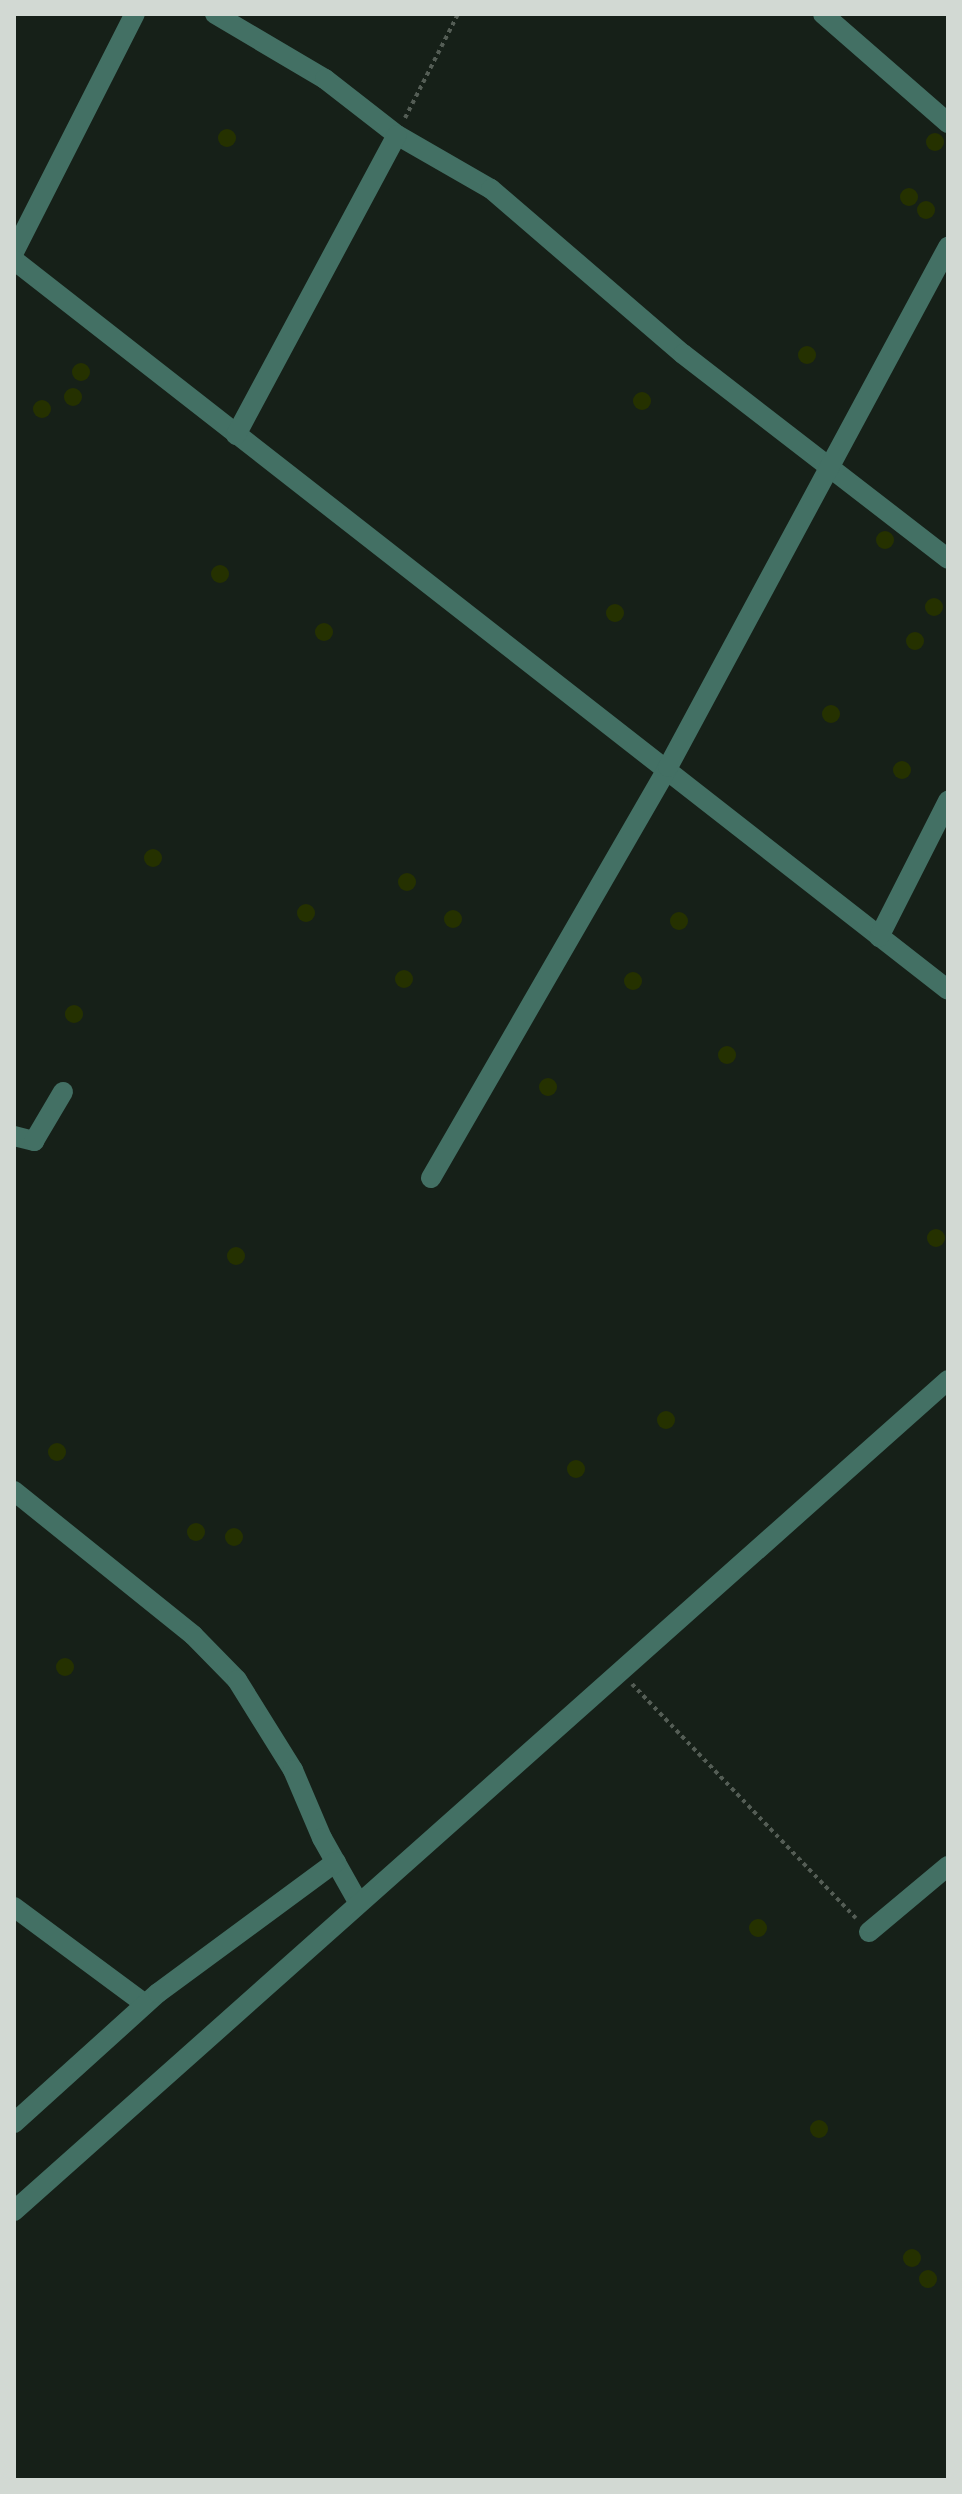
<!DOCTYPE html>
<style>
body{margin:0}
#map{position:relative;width:962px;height:2494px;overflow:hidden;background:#162018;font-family:"DejaVu Sans",sans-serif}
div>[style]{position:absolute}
.building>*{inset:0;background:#253100}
.round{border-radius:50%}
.path>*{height:4px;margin-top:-2px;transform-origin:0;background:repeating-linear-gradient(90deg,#545d55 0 4px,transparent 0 8px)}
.minor>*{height:20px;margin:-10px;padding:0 10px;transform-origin:10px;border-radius:10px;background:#437064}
span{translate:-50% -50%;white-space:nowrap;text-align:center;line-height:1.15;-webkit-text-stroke:6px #0d170f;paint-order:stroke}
.frame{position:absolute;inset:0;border:16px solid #d2d9d3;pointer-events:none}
</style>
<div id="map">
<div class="building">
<i class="round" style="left:218px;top:129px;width:18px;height:18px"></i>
<i class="round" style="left:926px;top:133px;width:18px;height:18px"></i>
<i class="round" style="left:900px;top:188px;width:18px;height:18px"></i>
<i class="round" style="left:917px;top:201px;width:18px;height:18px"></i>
<i class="round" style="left:798px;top:346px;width:18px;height:18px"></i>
<i class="round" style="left:72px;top:363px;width:18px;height:18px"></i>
<i class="round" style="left:64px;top:388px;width:18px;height:18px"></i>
<i class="round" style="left:633px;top:392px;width:18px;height:18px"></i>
<i class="round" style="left:33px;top:400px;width:18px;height:18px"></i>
<i class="round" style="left:876px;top:531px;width:18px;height:18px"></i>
<i class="round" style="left:211px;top:565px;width:18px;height:18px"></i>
<i class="round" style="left:925px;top:598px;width:18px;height:18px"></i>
<i class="round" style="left:606px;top:604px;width:18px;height:18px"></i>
<i class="round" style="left:315px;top:623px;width:18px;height:18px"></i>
<i class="round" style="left:906px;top:632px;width:18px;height:18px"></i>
<i class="round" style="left:822px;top:705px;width:18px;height:18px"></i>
<i class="round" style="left:893px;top:761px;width:18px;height:18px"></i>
<i class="round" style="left:144px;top:849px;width:18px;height:18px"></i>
<i class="round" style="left:398px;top:873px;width:18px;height:18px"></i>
<i class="round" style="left:297px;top:904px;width:18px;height:18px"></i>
<i class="round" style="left:444px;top:910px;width:18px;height:18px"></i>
<i class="round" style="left:670px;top:912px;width:18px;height:18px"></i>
<i class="round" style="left:395px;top:970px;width:18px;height:18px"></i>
<i class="round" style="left:624px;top:972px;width:18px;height:18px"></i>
<i class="round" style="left:65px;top:1005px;width:18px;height:18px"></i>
<i class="round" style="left:718px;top:1046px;width:18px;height:18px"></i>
<i class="round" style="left:539px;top:1078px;width:18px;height:18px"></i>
<i class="round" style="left:927px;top:1229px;width:18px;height:18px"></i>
<i class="round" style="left:227px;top:1247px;width:18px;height:18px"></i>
<i class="round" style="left:657px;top:1411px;width:18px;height:18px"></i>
<i class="round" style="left:48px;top:1443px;width:18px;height:18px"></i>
<i class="round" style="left:567px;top:1460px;width:18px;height:18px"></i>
<i class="round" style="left:187px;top:1523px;width:18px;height:18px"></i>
<i class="round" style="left:225px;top:1528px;width:18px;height:18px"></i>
<i class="round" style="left:56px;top:1658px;width:18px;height:18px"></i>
<i class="round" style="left:749px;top:1919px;width:18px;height:18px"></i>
<i class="round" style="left:810px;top:2120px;width:18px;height:18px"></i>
<i class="round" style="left:903px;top:2249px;width:18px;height:18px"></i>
<i class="round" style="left:919px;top:2270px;width:18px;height:18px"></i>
</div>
<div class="path">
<i style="left:405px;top:118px;width:117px;rotate:-63deg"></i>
<i style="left:632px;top:1684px;width:324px;rotate:46.3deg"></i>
</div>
<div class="minor">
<i style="left:215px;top:14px;width:128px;rotate:30.6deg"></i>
<i style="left:325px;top:79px;width:91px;rotate:37.9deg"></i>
<i style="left:397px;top:135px;width:108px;rotate:29.9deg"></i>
<i style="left:491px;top:189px;width:253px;rotate:40.7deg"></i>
<i style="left:683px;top:354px;width:335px;rotate:37.7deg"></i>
<i style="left:823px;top:14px;width:166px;rotate:41.1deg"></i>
<i style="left:14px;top:252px;width:267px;rotate:-63.1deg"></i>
<i style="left:14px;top:260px;width:1185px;rotate:38.01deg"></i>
<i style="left:236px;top:435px;width:340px;rotate:-61.8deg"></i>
<i style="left:879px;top:937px;width:153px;rotate:-63.1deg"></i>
<i style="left:14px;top:1136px;width:21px;rotate:14deg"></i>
<i style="left:34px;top:1141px;width:57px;rotate:-59.4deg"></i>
<i style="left:431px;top:1178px;width:474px;rotate:-60deg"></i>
<i style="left:668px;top:767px;width:591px;rotate:-61.7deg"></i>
<i style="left:14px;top:1491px;width:230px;rotate:38.8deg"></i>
<i style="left:193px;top:1635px;width:63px;rotate:45.6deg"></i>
<i style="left:237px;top:1680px;width:106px;rotate:58.1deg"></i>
<i style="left:293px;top:1770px;width:74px;rotate:66.9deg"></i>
<i style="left:322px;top:1838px;width:73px;rotate:60.6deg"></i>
<i style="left:14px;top:1907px;width:163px;rotate:36.5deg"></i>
<i style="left:869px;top:1932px;width:103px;rotate:-39.9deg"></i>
<i style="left:14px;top:2123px;width:194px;rotate:-42.1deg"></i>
<i style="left:158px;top:1993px;width:221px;rotate:-36.4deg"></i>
<i style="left:14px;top:2211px;width:1250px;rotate:-41.66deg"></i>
</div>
<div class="frame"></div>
</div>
